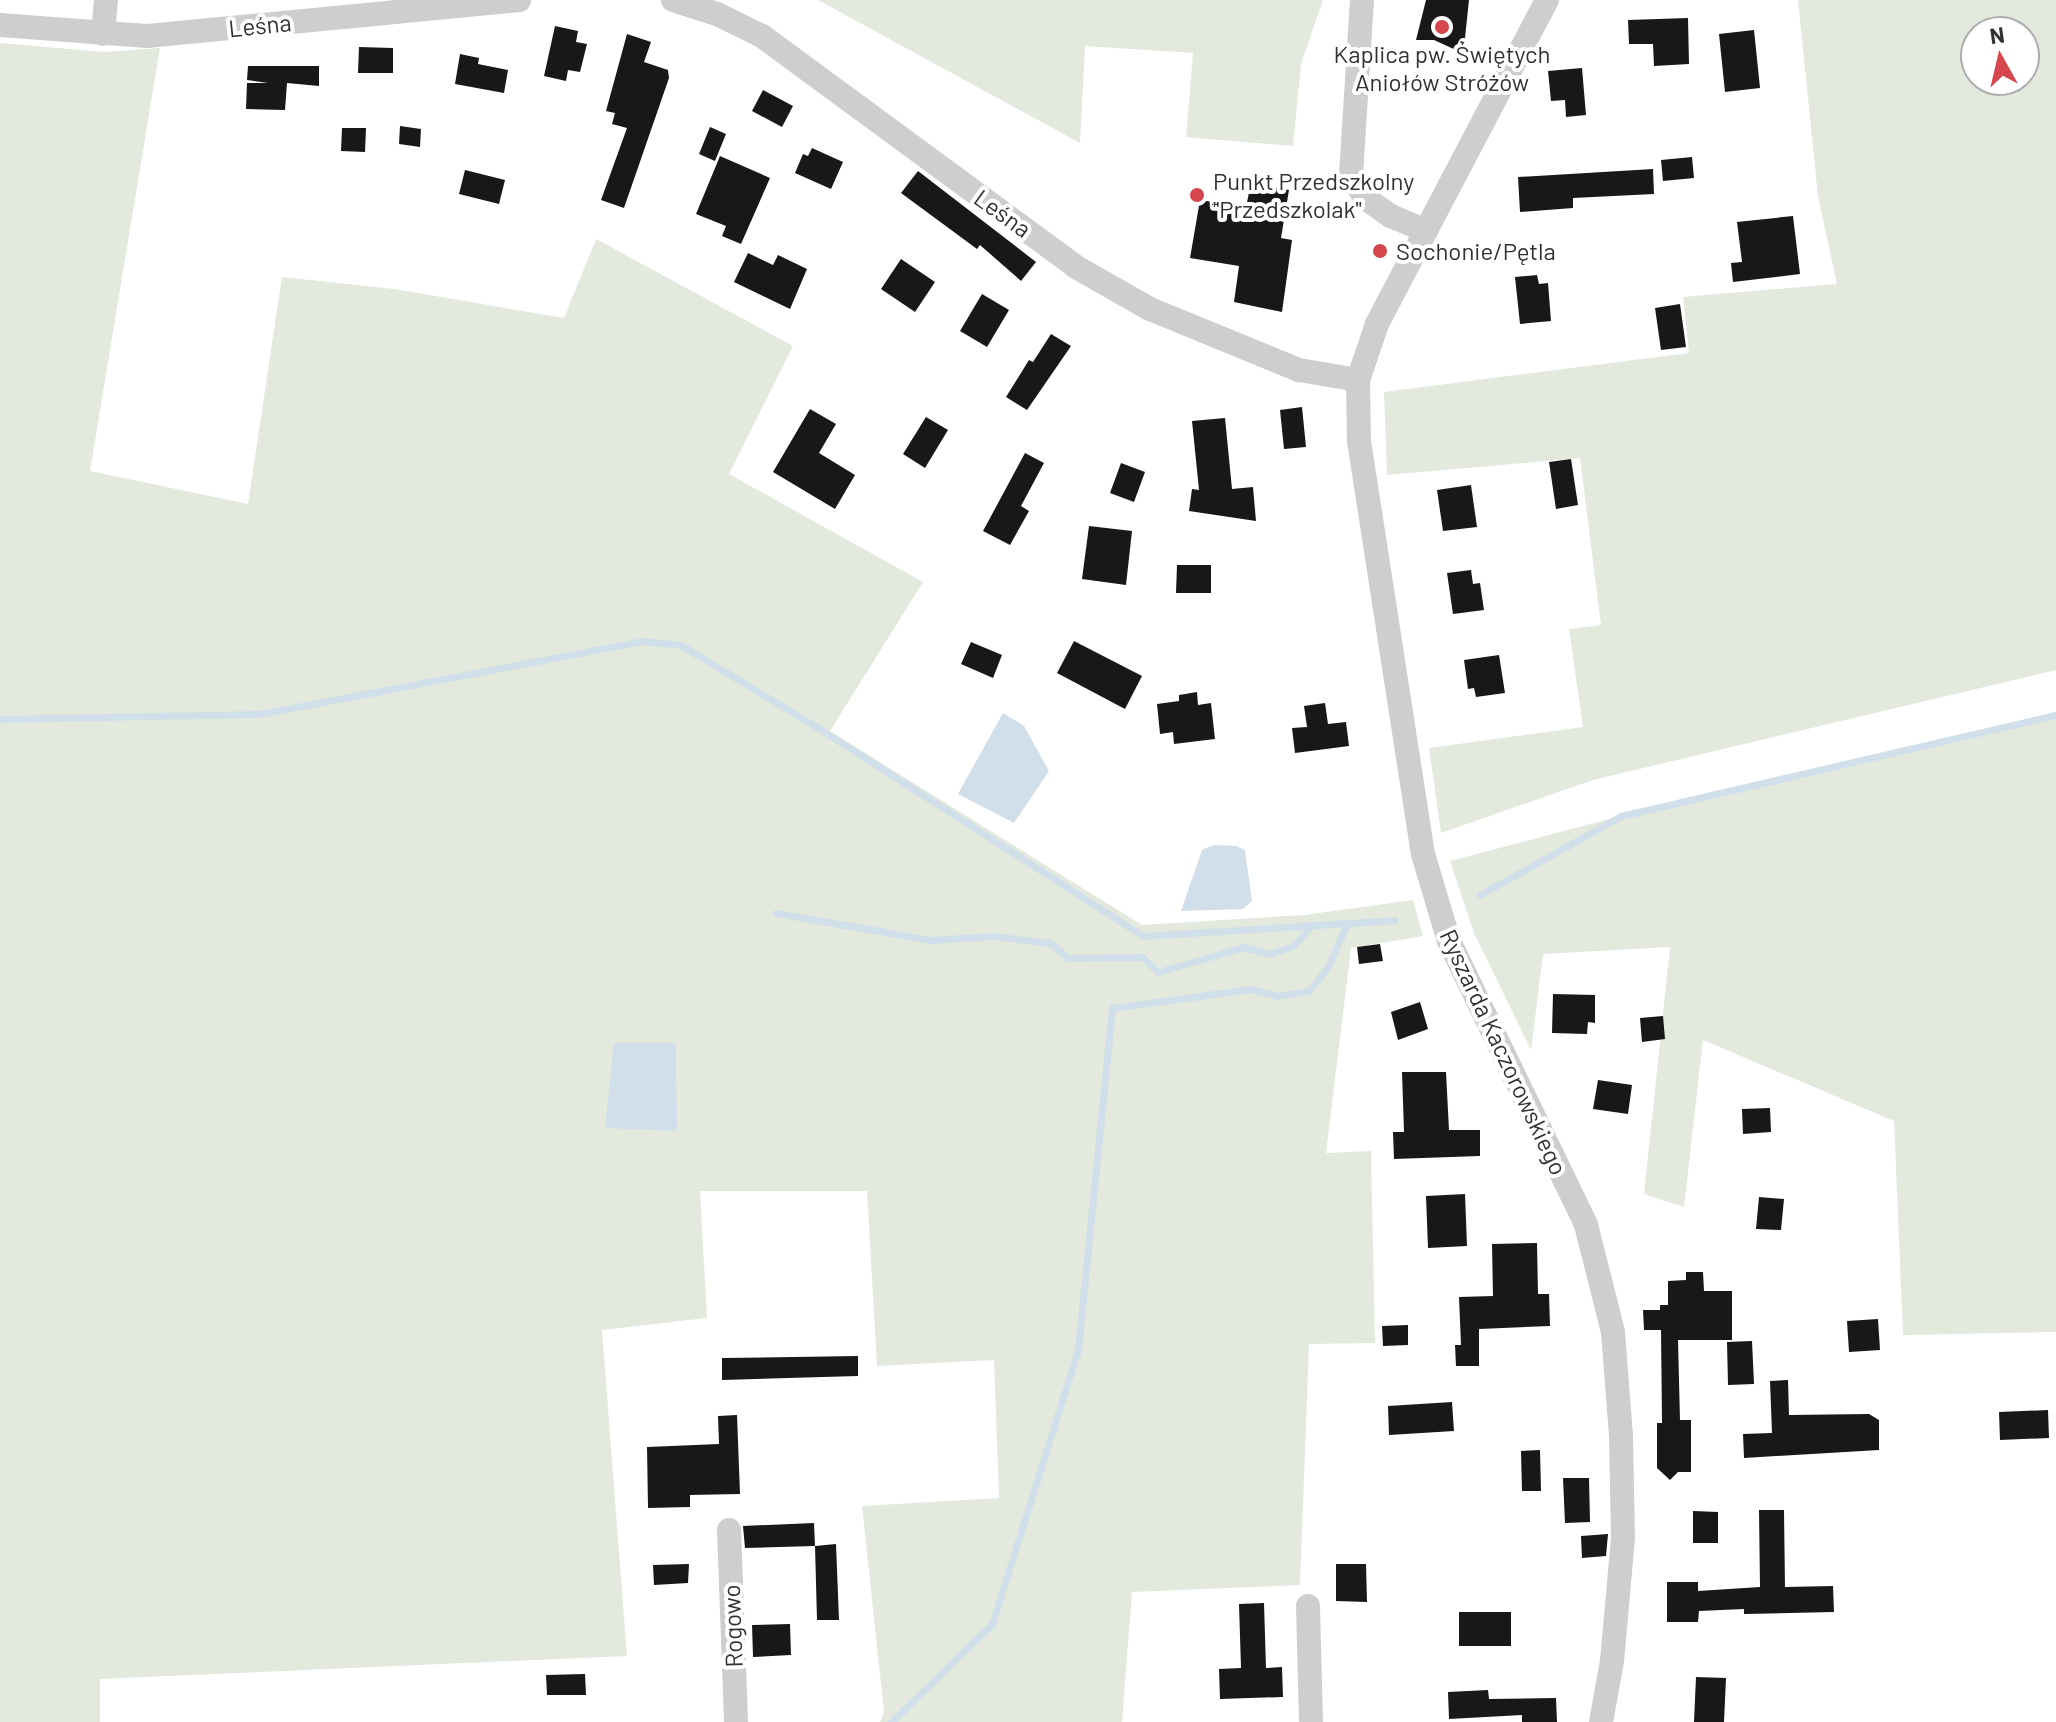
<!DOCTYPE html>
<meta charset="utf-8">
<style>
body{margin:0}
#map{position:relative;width:2056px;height:1722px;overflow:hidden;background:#fff;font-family:Barlow,sans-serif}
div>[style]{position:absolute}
.green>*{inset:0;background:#e4e9de}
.water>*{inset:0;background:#d0dfea}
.stream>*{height:7px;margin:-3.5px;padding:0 3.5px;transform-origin:3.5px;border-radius:3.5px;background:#d0dfea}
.building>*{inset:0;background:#181818}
.minor>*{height:24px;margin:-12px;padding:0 12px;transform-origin:12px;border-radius:12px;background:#cecece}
.dots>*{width:22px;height:22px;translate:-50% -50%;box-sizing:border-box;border:4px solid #fff;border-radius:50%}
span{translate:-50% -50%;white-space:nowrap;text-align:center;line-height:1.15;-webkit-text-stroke:8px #fff;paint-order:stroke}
.street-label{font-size:24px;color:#313131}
.poi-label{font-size:24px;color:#313131}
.left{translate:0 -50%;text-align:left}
.north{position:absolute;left:1960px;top:16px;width:80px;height:80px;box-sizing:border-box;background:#fff;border:2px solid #adadad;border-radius:50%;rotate:352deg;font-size:22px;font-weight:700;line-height:32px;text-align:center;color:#313131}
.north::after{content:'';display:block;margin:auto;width:28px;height:36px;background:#d5474c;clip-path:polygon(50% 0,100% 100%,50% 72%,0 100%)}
</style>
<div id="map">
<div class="green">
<i style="clip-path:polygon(818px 0,1323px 0,1301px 64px,1293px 146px,1186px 137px,1193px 53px,1085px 46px,1080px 143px)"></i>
<i style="clip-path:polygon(evenodd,1798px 0,2056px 0,2056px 670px,1593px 780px,1441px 833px,1429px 748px,1583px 727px,1569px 629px,1601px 625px,1580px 458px,1387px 475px,1384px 392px,1689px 353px,1683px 297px,1837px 284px,1818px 197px,1798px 0,1976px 32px,2024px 32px,2024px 80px,1976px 80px,1976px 32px)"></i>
<i style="clip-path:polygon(0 43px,104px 52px,160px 48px,90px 471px,248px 504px,282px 277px,394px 289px,564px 318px,596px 239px,793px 346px,729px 474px,923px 582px,830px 731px,1142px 925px,1304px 915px,1413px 900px,1423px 936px,1351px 948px,1326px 1153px,1371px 1151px,1375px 1343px,1309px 1344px,1300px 1585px,1132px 1592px,1122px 1722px,880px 1722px,884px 1712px,862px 1506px,999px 1498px,994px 1360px,877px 1366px,867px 1191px,700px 1191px,707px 1318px,602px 1330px,627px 1656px,100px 1679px,100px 1722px,0 1722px)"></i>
<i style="clip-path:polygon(2056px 715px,2056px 1332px,1903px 1335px,1894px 1121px,1703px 1040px,1684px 1207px,1644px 1194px,1670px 947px,1543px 954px,1531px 1050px,1474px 933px,1450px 861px,1621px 816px)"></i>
</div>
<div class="water">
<i style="clip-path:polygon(1003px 713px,1024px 726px,1049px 771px,1014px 823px,958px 794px)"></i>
<i style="clip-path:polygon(1214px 845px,1236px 846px,1245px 850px,1252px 901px,1243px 909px,1181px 911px,1202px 850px)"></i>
<i style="clip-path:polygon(614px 1043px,676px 1043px,677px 1131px,605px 1128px)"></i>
</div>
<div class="stream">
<i style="left:0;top:719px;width:260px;rotate:-1.1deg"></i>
<i style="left:260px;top:714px;width:388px;rotate:-10.8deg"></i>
<i style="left:641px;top:641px;width:40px;rotate:5.7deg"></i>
<i style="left:681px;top:645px;width:157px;rotate:31.2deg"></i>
<i style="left:815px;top:726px;width:389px;rotate:32.6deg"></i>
<i style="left:1143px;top:936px;width:252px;rotate:-3.6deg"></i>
<i style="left:1480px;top:895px;width:162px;rotate:-29.3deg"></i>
<i style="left:1621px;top:816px;width:447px;rotate:-13.1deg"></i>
<i style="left:776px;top:913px;width:157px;rotate:9.9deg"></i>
<i style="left:931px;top:940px;width:63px;rotate:-3.6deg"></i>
<i style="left:994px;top:936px;width:56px;rotate:7.1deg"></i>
<i style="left:1050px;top:943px;width:23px;rotate:40deg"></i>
<i style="left:1068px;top:958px;width:74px;rotate:-0.8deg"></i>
<i style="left:1142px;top:957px;width:22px;rotate:43deg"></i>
<i style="left:1158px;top:972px;width:90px;rotate:-16.2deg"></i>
<i style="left:1244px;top:947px;width:28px;rotate:15deg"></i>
<i style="left:1271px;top:954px;width:25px;rotate:-21deg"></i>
<i style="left:1294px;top:945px;width:27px;rotate:-48deg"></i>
<i style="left:891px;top:1722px;width:141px;rotate:-44.1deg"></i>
<i style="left:992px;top:1624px;width:288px;rotate:-72.6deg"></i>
<i style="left:1078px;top:1349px;width:343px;rotate:-84.3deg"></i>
<i style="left:1112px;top:1008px;width:140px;rotate:-7.8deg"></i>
<i style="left:1251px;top:989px;width:27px;rotate:15deg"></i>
<i style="left:1277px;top:996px;width:32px;rotate:-9deg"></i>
<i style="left:1309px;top:991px;width:31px;rotate:-52deg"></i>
<i style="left:1328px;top:967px;width:48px;rotate:-66.6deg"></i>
</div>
<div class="building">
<i style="clip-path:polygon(1426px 0,1469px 0,1465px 38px,1458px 51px,1434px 40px,1416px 40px)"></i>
<i style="clip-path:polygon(1688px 18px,1689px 64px,1654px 66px,1653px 44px,1629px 44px,1628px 20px)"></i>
<i style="clip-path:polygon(555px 26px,578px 31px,576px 42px,587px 44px,580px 72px,568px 70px,566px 81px,544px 76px)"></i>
<i style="clip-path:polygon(1754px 30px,1760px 88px,1725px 92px,1719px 34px)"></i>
<i style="clip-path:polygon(627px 34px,651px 42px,644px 62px,668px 70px,669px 78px,624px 208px,601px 200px,627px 128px,612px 124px,615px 113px,606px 111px)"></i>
<i style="clip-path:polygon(359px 47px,393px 48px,393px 73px,358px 73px)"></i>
<i style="clip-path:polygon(460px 54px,479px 58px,478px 64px,508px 70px,504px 93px,455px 84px)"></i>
<i style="clip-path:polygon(248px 66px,319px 66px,319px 86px,287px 83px,285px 110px,246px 109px,247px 83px,268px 83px,247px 80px)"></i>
<i style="clip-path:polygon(1582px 68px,1586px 115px,1566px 117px,1565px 100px,1551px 101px,1548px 71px)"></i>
<i style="clip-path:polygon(763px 90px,793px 106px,782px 127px,752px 111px)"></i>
<i style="clip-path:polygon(400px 126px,421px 129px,420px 147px,399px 144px)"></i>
<i style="clip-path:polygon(710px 127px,726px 134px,715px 161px,699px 154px)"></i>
<i style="clip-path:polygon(342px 128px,366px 128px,365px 152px,341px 151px)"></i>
<i style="clip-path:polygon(812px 148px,843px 162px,831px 189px,795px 173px,803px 154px,808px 156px)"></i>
<i style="clip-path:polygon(720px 156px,770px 178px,741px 244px,722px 236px,726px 226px,696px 214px)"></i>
<i style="clip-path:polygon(1692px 157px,1694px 178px,1663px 181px,1661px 160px)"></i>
<i style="clip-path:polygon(1653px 169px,1654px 194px,1573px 198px,1573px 208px,1520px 212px,1518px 177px)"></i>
<i style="clip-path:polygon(465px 170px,505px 180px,499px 204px,459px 194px)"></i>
<i style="clip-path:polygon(918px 171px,1036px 262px,1021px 281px,980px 245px,977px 249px,901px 193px)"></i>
<i style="clip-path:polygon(1251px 183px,1289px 190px,1281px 238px,1292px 240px,1282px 312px,1234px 302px,1239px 266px,1190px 258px,1200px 200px,1246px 207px)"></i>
<i style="clip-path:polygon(1793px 216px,1800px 274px,1733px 282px,1731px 263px,1742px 262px,1737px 222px)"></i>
<i style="clip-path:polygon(748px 253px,773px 265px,778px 255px,807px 269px,790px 309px,734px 282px)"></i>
<i style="clip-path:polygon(901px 259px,935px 282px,915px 312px,881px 289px)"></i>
<i style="clip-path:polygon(1537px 275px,1539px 284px,1548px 283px,1551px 321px,1520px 324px,1515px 277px)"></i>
<i style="clip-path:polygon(982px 294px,1009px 310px,987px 347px,960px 331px)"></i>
<i style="clip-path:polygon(1680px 304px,1686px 347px,1661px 350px,1655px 308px)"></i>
<i style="clip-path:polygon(1051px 334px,1071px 346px,1027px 410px,1006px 397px,1029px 360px,1033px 362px)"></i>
<i style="clip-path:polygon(1302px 407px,1306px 447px,1284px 449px,1280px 410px)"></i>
<i style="clip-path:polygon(810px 409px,836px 424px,819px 453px,855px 475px,835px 509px,773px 472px)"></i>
<i style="clip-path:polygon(926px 417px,948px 430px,925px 468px,903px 454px)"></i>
<i style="clip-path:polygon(1225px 418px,1232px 489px,1253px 487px,1256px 521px,1189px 511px,1192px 489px,1199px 490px,1192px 421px)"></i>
<i style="clip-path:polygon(1025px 453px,1044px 463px,1021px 506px,1029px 511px,1010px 545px,983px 531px)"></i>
<i style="clip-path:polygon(1571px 459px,1578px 505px,1556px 509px,1549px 462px)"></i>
<i style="clip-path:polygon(1121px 463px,1145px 472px,1134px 502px,1110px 493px)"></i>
<i style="clip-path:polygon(1471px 485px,1477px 527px,1443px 531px,1437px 490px)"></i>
<i style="clip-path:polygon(1089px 526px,1132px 531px,1126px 585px,1082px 579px)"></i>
<i style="clip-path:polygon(1177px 565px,1211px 565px,1211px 593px,1176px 593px)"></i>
<i style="clip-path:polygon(1471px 570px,1473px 584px,1480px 583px,1484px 610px,1453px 614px,1447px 573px)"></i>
<i style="clip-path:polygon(1074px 641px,1142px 676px,1125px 709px,1057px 673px)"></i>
<i style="clip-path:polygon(971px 642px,1002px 655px,993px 678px,961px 664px)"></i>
<i style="clip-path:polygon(1499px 655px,1505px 693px,1476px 697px,1474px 688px,1468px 689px,1464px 660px)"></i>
<i style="clip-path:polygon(1197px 692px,1198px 705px,1211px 703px,1215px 739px,1174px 744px,1173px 732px,1160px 734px,1157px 704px,1179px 701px,1179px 695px)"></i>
<i style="clip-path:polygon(1325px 703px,1328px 724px,1346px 722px,1349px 746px,1295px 753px,1292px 728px,1307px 727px,1304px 706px)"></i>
<i style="clip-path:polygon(1380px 944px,1383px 961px,1359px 964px,1357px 947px)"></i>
<i style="clip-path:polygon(1553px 994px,1595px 995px,1595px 1023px,1588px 1022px,1587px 1034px,1552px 1033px)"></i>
<i style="clip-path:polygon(1420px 1002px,1428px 1029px,1398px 1040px,1391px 1012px)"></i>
<i style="clip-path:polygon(1663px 1016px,1665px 1039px,1642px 1042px,1640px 1018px)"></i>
<i style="clip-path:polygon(1402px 1072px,1446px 1072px,1449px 1130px,1480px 1130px,1480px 1156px,1394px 1159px,1393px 1132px,1404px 1132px)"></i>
<i style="clip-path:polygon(1598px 1080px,1632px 1085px,1628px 1114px,1593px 1109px)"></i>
<i style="clip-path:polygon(1770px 1108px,1771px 1132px,1743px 1134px,1742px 1109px)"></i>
<i style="clip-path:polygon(1465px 1194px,1467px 1246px,1428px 1248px,1426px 1196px)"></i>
<i style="clip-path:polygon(1759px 1197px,1784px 1199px,1781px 1230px,1756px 1229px)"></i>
<i style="clip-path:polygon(1537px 1243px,1538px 1294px,1549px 1294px,1550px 1326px,1479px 1329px,1479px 1366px,1456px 1366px,1455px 1345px,1461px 1345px,1459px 1297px,1493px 1296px,1492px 1244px)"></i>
<i style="clip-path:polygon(1686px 1272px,1703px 1272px,1704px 1291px,1732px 1291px,1732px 1340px,1678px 1340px,1680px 1420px,1691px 1420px,1691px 1472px,1678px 1472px,1670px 1480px,1657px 1468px,1657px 1423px,1662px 1423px,1661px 1330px,1644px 1330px,1643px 1310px,1660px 1310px,1660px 1305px,1668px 1305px,1668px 1281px,1686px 1280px)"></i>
<i style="clip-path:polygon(1878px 1319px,1880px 1350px,1849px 1352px,1847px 1321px)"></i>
<i style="clip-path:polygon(1408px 1325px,1408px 1345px,1383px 1346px,1382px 1326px)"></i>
<i style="clip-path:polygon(1752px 1341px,1754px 1384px,1728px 1385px,1727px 1342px)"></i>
<i style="clip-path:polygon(858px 1356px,858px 1376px,722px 1380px,722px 1358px)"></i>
<i style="clip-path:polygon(1788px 1380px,1789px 1415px,1869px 1414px,1879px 1420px,1879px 1450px,1744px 1458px,1743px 1434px,1772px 1433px,1770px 1381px)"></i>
<i style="clip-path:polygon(1452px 1402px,1454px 1431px,1389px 1435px,1388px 1406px)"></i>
<i style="clip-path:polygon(2048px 1410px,2049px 1438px,2000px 1440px,1999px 1412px)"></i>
<i style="clip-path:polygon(737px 1415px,740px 1494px,690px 1495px,690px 1507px,648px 1508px,647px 1447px,719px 1444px,718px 1416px)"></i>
<i style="clip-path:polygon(1540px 1450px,1541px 1491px,1522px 1491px,1521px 1451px)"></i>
<i style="clip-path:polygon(1563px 1478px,1589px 1478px,1590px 1522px,1565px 1523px)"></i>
<i style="clip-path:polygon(1759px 1510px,1784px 1510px,1785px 1587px,1833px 1586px,1834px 1612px,1744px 1614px,1744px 1609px,1699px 1611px,1698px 1622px,1667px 1622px,1667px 1582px,1698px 1582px,1698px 1591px,1760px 1587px)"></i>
<i style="clip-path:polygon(1693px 1511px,1718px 1512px,1718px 1543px,1693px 1543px)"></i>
<i style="clip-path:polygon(814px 1523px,815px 1546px,745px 1548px,743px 1526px)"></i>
<i style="clip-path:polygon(1608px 1534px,1606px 1556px,1582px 1558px,1581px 1536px)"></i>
<i style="clip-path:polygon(836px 1544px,839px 1620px,817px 1620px,815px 1546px)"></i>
<i style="clip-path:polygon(689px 1564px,688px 1583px,654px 1585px,653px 1565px)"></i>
<i style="clip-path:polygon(1336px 1564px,1366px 1564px,1367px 1602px,1336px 1601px)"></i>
<i style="clip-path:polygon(1264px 1603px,1266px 1668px,1282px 1667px,1283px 1697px,1220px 1699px,1219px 1669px,1241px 1668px,1239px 1604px)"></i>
<i style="clip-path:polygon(1459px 1612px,1511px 1612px,1511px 1646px,1459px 1646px)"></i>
<i style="clip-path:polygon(790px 1624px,791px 1655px,753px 1657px,752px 1625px)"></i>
<i style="clip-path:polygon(585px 1674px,586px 1695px,547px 1695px,546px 1675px)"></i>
<i style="clip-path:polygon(1696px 1677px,1726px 1678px,1724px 1722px,1694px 1722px)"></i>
<i style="clip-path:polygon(1488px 1690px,1489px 1699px,1556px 1698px,1557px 1722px,1522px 1722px,1522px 1715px,1449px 1719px,1448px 1692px)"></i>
</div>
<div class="minor">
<i style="left:673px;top:0;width:46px;rotate:17.7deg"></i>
<i style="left:717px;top:14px;width:50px;rotate:26.1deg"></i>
<i style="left:762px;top:36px;width:390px;rotate:36.3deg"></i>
<i style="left:1076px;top:267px;width:85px;rotate:29.6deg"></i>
<i style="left:1150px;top:309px;width:161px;rotate:22.3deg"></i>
<i style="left:1299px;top:370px;width:60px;rotate:9.6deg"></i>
<i style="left:1362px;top:0;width:174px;rotate:93.6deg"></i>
<i style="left:1351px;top:174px;width:28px;rotate:60deg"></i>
<i style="left:1365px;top:198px;width:32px;rotate:35deg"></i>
<i style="left:1391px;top:216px;width:38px;rotate:23deg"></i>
<i style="left:1547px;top:0;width:366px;rotate:117.7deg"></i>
<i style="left:1377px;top:324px;width:59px;rotate:108.7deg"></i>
<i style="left:1358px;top:380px;width:61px;rotate:89.1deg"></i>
<i style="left:1359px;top:441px;width:418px;rotate:81.2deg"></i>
<i style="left:1423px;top:854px;width:91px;rotate:73.4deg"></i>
<i style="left:1449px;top:941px;width:315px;rotate:64.2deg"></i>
<i style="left:1586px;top:1225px;width:110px;rotate:75.8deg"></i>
<i style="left:1613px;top:1332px;width:103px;rotate:85.6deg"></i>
<i style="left:1621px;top:1435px;width:103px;rotate:88.9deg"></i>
<i style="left:1623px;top:1538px;width:123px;rotate:95.1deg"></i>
<i style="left:1612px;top:1661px;width:62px;rotate:100.2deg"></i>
<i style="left:0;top:25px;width:147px;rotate:4.3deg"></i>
<i style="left:147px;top:36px;width:374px;rotate:-5.5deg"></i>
<i style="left:103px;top:34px;width:34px;rotate:-85deg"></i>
<i style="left:729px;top:1530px;width:192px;rotate:87.9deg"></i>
<i style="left:1308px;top:1606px;width:116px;rotate:88.5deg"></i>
</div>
<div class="dots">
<i style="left:1442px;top:27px;background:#d5474c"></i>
<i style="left:1197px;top:195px;background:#d5474c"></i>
<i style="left:1380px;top:251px;background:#d5474c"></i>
</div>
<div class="street-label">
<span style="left:260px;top:25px;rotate:-6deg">Leśna</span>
<span style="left:1003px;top:213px;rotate:36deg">Leśna</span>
<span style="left:1504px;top:1052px;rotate:65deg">Ryszarda Kaczorowskiego</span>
<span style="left:732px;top:1626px;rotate:-92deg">Rogowo</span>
</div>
<div class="poi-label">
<span style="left:1442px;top:68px">Kaplica pw. Świętych<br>Aniołów Stróżów</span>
<span class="left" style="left:1213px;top:195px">Punkt Przedszkolny<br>"Przedszkolak"</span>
<span class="left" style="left:1396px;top:251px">Sochonie/Pętla</span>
</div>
<div class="north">N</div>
</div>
